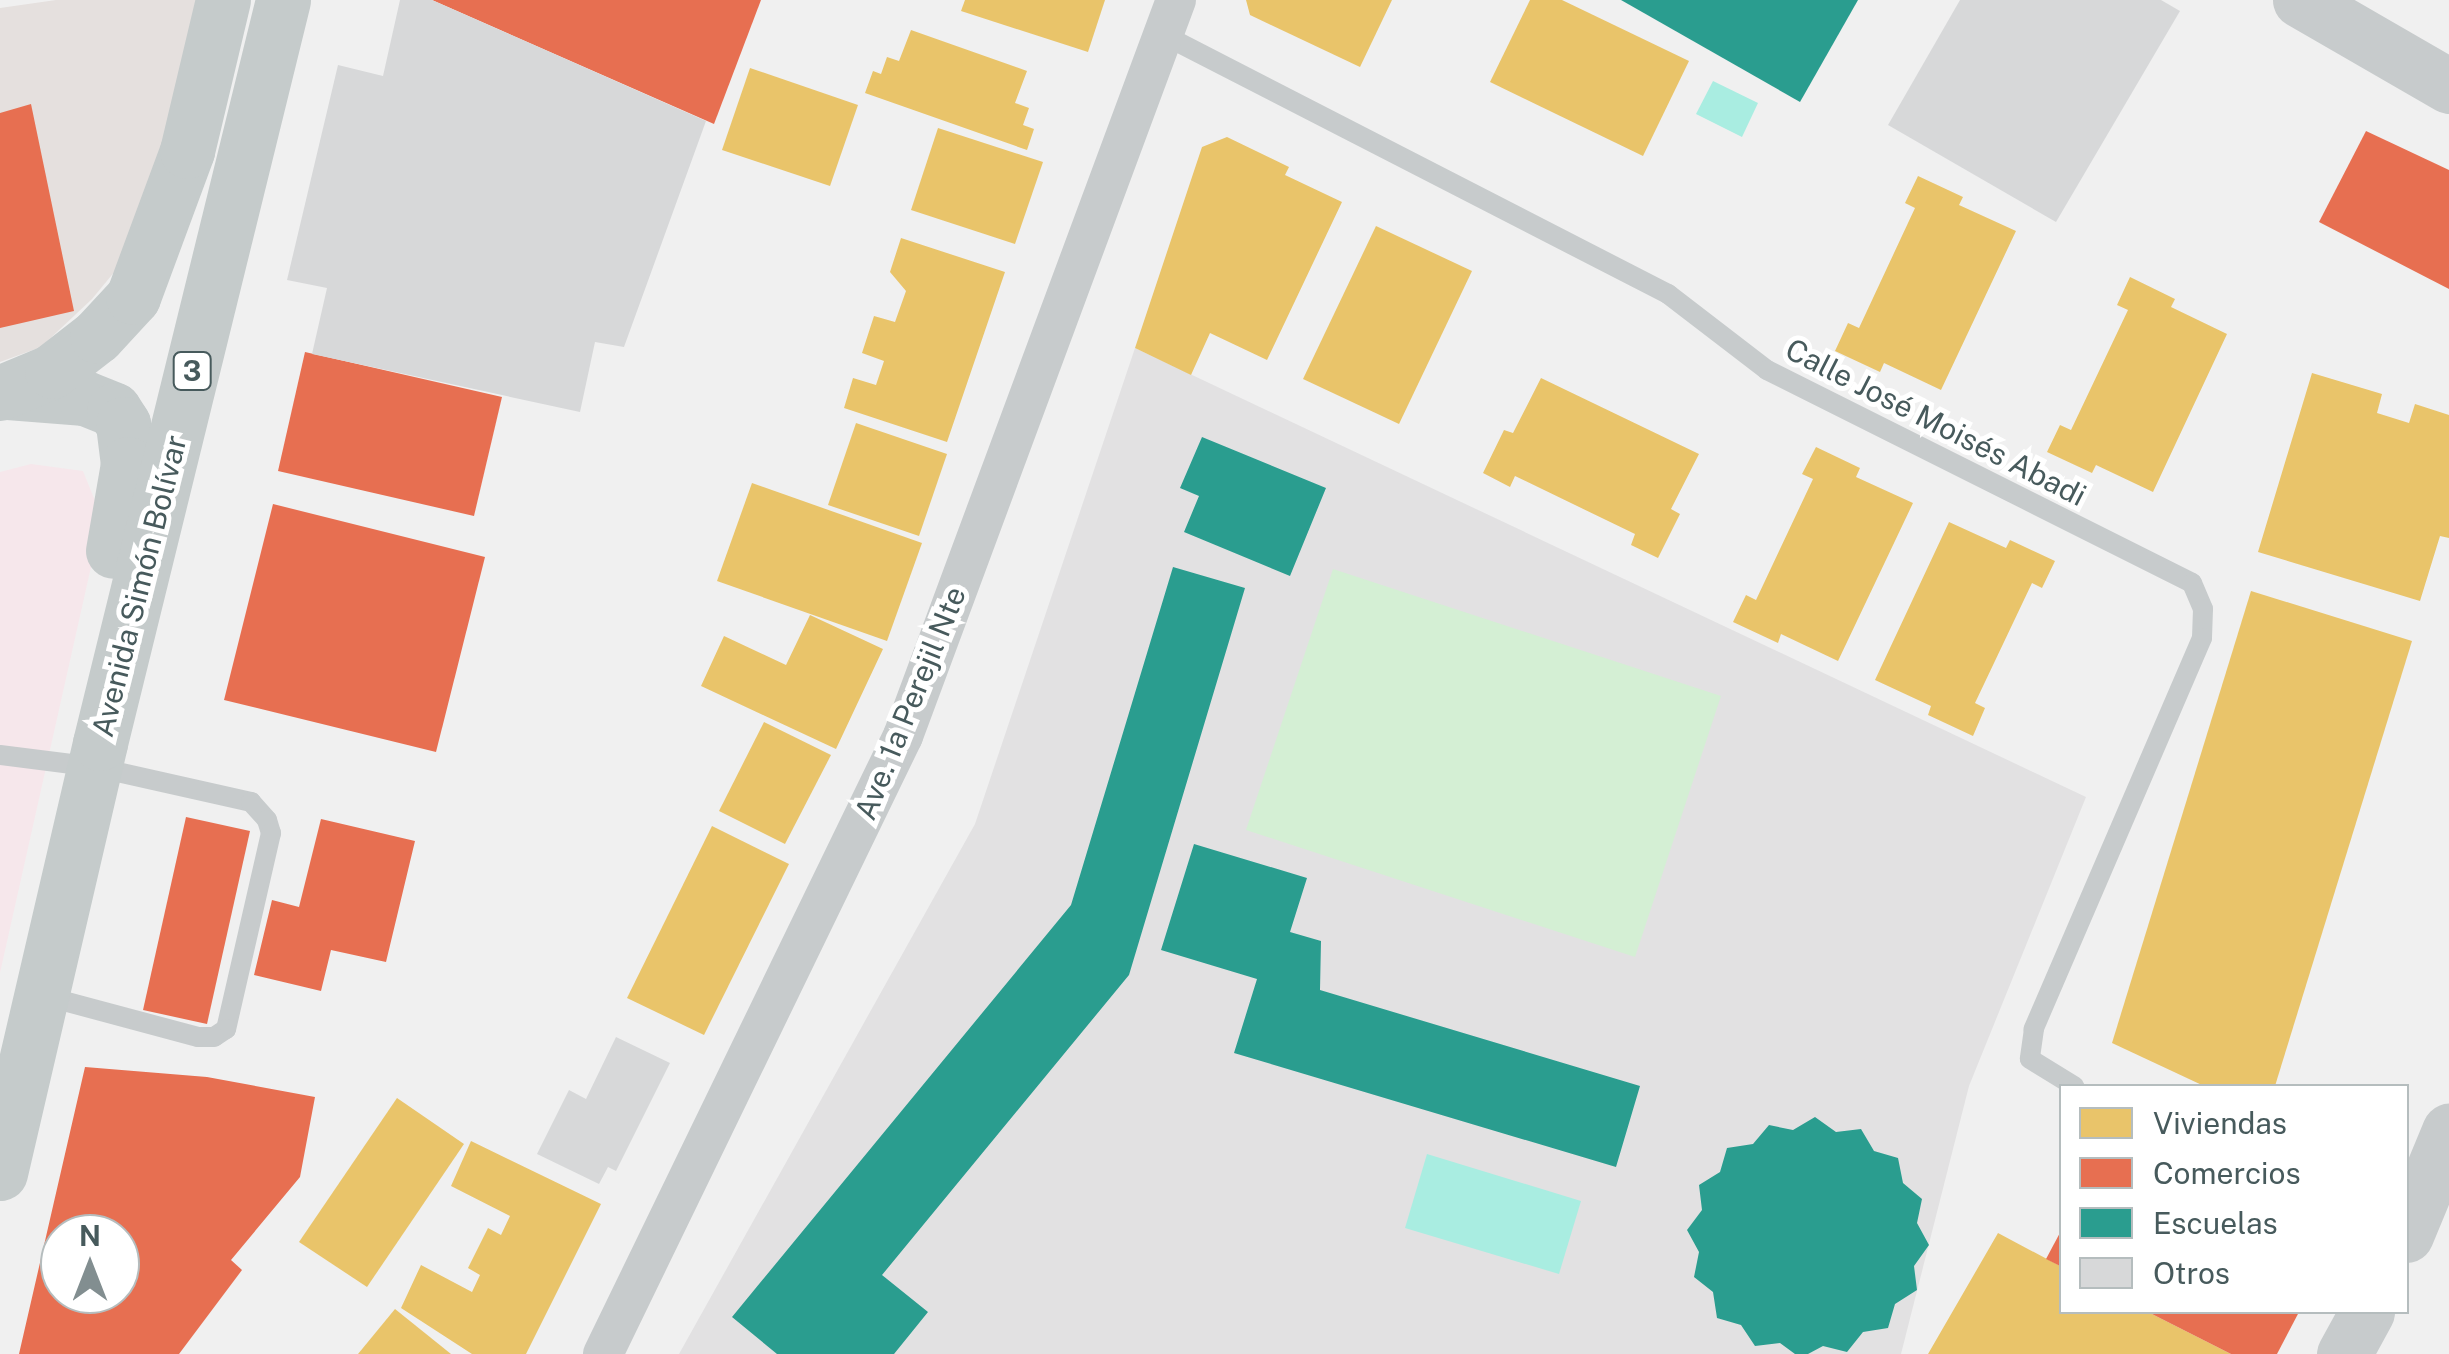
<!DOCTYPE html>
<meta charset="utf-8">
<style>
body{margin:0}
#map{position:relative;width:2449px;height:1354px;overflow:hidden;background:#f0f0f0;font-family:"Public Sans",sans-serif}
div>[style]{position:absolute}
.commercial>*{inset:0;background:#e5e0de}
.education>*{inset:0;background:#e2e1e2}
.medical>*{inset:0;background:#f6e7eb}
.green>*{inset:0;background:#d4efd4}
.water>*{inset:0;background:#a9ede1}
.homes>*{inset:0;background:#e9c46a}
.shops>*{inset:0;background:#e76f51}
.schools>*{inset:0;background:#2a9d8f}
.building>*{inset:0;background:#d7d8d9}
.service>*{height:20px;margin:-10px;padding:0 10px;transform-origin:10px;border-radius:10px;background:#c7cbcc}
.minor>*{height:40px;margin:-20px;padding:0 20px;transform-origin:20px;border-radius:20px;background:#c7cbcc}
.secondary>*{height:55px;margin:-27.5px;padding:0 27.5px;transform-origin:27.5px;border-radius:27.5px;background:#c7cbcc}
.primary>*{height:55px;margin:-27.5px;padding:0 27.5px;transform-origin:27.5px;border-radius:27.5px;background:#c5cbcb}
span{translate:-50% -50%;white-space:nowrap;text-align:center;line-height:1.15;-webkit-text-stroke:10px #fff;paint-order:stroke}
.shield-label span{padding:2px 8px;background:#fff;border:2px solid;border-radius:8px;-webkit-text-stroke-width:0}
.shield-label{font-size:28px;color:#475a5c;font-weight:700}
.street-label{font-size:30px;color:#475a5c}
.legend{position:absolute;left:2059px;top:1084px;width:350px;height:230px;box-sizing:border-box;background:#fff;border:2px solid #b5bdbe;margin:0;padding:12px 18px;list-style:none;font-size:30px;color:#475a5c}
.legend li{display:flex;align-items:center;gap:20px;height:50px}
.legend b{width:50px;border:2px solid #b5bdbe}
.north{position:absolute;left:40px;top:1214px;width:100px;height:100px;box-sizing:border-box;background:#fff;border:2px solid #b5bdbe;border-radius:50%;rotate:0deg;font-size:28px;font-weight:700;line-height:40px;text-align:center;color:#475a5c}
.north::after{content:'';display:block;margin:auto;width:35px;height:45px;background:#828e90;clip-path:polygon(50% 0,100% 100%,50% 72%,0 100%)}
</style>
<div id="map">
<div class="commercial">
<i style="clip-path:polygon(56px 0,200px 0,135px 247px,92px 299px,41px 347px,0 362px,0 8px)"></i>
</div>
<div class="education">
<i style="clip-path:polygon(1135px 348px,2086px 797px,1969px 1086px,1901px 1354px,679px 1354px,975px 824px)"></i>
</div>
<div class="medical">
<i style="clip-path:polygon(31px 464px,83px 471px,102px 518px,0 973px,0 472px)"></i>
</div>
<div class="green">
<i style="clip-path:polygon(1333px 569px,1721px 696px,1635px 957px,1246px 830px)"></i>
</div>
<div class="water">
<i style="clip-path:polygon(1713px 81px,1758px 103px,1742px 137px,1696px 114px)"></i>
<i style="clip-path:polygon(1427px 1154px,1581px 1201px,1559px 1274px,1405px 1228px)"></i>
</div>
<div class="homes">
<i style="clip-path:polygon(965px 0,1105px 0,1088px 52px,961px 11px)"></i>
<i style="clip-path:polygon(1246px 0,1392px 0,1360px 67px,1250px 15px)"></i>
<i style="clip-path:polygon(1530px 0,1562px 0,1689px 61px,1643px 156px,1490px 82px)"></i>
<i style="clip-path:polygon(911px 30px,1027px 71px,1015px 103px,1029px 108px,1023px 125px,1034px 129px,1027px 150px,865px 93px,873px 71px,881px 74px,887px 57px,899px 61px)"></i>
<i style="clip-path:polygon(750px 68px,858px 105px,830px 186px,722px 150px)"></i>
<i style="clip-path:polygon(938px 128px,1043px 162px,1015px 244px,911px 210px)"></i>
<i style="clip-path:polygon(1227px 137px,1289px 167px,1285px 175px,1342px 202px,1267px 360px,1210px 333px,1191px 375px,1135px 348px,1202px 147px)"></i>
<i style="clip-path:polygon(1918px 176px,1963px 197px,1959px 205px,2016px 231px,1941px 390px,1884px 363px,1880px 372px,1835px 351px,1848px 323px,1859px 328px,1915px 208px,1905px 203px)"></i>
<i style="clip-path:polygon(1376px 226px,1472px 271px,1399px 424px,1303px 379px)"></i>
<i style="clip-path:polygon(901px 238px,1005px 272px,947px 442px,844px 408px,853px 378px,876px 385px,884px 361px,862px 353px,874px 316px,895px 322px,906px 291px,890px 272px)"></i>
<i style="clip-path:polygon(2130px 277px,2175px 299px,2171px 307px,2227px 334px,2153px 492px,2096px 465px,2092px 473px,2047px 452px,2060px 425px,2071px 430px,2128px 310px,2117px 305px)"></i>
<i style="clip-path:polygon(2312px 373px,2382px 394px,2377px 413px,2409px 423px,2415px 404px,2449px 415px,2449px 538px,2440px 536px,2420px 601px,2258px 552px)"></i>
<i style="clip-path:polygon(1541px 378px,1699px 454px,1671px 509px,1680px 514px,1658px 558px,1631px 545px,1635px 534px,1515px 476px,1510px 487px,1483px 473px,1504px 430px,1513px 433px)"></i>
<i style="clip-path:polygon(856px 423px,947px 454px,919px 536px,828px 505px)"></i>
<i style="clip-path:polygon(1816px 447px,1860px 468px,1856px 477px,1913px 503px,1838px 661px,1781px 634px,1778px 643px,1733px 622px,1746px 595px,1756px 600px,1813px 479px,1802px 474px)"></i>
<i style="clip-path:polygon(752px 483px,922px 543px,887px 641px,717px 581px)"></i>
<i style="clip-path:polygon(1949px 522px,2006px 548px,2010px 540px,2055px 561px,2042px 588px,2032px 583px,1975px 703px,1985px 708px,1973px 736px,1928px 715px,1931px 706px,1875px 680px)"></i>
<i style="clip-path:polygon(2251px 591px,2412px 641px,2275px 1086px,2204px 1086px,2112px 1043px)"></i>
<i style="clip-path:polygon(810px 615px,883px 649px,836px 749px,701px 686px,724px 636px,786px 665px)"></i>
<i style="clip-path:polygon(764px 722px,831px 755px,785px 844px,719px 811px)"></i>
<i style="clip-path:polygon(712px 826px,789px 864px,704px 1035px,627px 998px)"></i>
<i style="clip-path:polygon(397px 1098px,464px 1144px,367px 1287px,299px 1242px)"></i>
<i style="clip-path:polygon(471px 1141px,601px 1204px,526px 1354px,472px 1354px,401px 1308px,421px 1265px,472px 1292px,480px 1275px,468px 1268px,488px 1228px,501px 1235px,510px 1216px,451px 1186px)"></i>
<i style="clip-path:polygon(1998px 1233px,2062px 1267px,2062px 1312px,2148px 1312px,2231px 1354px,1928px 1354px)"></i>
<i style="clip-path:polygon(395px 1309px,451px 1354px,358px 1354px)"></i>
</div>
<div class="shops">
<i style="clip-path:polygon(432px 0,761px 0,714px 124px)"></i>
<i style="clip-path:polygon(31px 104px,74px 311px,0 328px,0 113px)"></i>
<i style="clip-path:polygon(2366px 131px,2449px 170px,2449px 289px,2319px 222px)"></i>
<i style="clip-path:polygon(305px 352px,502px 397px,474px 516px,278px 471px)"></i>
<i style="clip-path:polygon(273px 504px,485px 557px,436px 752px,224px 700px)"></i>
<i style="clip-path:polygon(186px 817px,250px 831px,207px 1024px,143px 1010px)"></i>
<i style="clip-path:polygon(321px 819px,415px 841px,386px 962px,331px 950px,321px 991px,254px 975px,272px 900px,299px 907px)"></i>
<i style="clip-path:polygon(evenodd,85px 1067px,207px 1077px,315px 1097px,300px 1177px,231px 1260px,242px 1270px,179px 1354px,19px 1354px,85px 1067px,60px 1234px,120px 1234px,120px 1294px,60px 1294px,60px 1234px)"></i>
<i style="clip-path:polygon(2062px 1229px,2062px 1267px,2046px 1259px)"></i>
<i style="clip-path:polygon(2148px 1312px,2299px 1312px,2277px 1354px,2231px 1354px)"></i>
</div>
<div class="schools">
<i style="clip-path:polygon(1621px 0,1858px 0,1800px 102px)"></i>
<i style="clip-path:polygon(1202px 437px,1326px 488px,1290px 576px,1184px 532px,1199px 496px,1180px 488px)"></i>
<i style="clip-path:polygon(1173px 567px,1245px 588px,1129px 975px,882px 1275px,928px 1312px,894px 1354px,777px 1354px,732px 1317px,1071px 905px)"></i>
<i style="clip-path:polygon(1194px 844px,1307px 878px,1290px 932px,1321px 941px,1320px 990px,1640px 1086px,1616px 1167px,1234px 1053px,1257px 979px,1161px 950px)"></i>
<i style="clip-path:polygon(1815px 1117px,1836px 1132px,1861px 1129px,1874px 1151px,1898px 1158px,1903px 1183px,1922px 1199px,1917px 1223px,1929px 1245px,1914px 1266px,1917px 1290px,1895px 1304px,1888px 1328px,1863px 1332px,1847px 1352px,1823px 1346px,1808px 1354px,1795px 1354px,1780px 1343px,1755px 1346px,1741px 1325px,1717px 1318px,1713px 1292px,1694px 1277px,1699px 1252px,1687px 1230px,1702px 1210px,1699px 1185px,1720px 1172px,1727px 1148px,1753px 1144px,1769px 1125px,1793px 1130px)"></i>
</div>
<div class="building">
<i style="clip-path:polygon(400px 0,432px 0,706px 121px,624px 347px,595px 342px,580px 412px,312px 354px,327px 288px,287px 280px,338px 65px,383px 76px)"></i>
<i style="clip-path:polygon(1960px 0,2161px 0,2180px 11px,2056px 222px,1888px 125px)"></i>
<i style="clip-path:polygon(616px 1037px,670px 1063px,616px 1171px,608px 1167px,599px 1184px,537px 1154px,569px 1090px,586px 1099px)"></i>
</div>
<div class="service">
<i style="left:1164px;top:35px;width:567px;rotate:27.2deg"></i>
<i style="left:1668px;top:294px;width:125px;rotate:37.5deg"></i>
<i style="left:1767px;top:370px;width:475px;rotate:26.6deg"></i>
<i style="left:2192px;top:583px;width:28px;rotate:67deg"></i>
<i style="left:2203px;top:609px;width:29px;rotate:92deg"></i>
<i style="left:2202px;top:638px;width:426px;rotate:113.3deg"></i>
<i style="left:2034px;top:1029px;width:30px;rotate:98deg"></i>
<i style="left:2030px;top:1059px;width:52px;rotate:31.5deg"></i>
<i style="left:0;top:755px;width:96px;rotate:7.2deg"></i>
<i style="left:95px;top:767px;width:160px;rotate:12.6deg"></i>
<i style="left:251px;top:802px;width:24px;rotate:48deg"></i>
<i style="left:267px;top:820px;width:14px;rotate:73deg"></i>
<i style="left:271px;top:833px;width:201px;rotate:102.9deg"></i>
<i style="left:226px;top:1029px;width:14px;rotate:146deg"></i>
<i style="left:214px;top:1037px;width:16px;rotate:180deg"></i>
<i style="left:198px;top:1037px;width:158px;rotate:-165deg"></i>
</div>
<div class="minor">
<i style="left:603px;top:1354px;width:687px;rotate:-64.11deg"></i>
<i style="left:903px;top:736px;width:785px;rotate:-69.65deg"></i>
</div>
<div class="secondary">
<i style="left:2300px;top:0;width:172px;rotate:30deg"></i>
<i style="left:2406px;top:1235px;width:113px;rotate:-67.5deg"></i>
<i style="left:2344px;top:1354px;width:48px;rotate:-61.3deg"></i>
</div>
<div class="primary">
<i style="left:8px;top:392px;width:77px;rotate:4.5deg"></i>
<i style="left:85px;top:398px;width:31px;rotate:22deg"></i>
<i style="left:114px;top:410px;width:17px;rotate:57deg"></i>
<i style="left:123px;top:424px;width:40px;rotate:82.9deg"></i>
<i style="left:128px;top:464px;width:88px;rotate:99.8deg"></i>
<i style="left:0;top:393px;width:56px;rotate:-22.9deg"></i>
<i style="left:52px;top:371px;width:57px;rotate:-37.9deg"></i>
<i style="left:97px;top:336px;width:53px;rotate:-47.3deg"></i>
<i style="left:133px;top:297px;width:156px;rotate:-69.7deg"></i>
<i style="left:187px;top:151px;width:155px;rotate:-76.6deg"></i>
<i style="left:0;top:1173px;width:441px;rotate:-76.9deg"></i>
<i style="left:100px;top:743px;width:765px;rotate:-76.16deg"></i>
</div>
<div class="shield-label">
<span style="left:192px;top:371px">3</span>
</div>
<div class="street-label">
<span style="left:1936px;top:422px;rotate:27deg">Calle José Moisés Abadi</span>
<span style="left:139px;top:586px;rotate:-76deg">Avenida Simón Bolívar</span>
<span style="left:910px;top:703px;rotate:-68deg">Ave. 1a Perejil Nte</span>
</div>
<ul class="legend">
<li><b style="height:28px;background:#e9c46a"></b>Viviendas</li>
<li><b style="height:28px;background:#e76f51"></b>Comercios</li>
<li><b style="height:28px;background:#2a9d8f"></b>Escuelas</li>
<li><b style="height:28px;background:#d7d8d9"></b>Otros</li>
</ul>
<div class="north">N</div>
</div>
